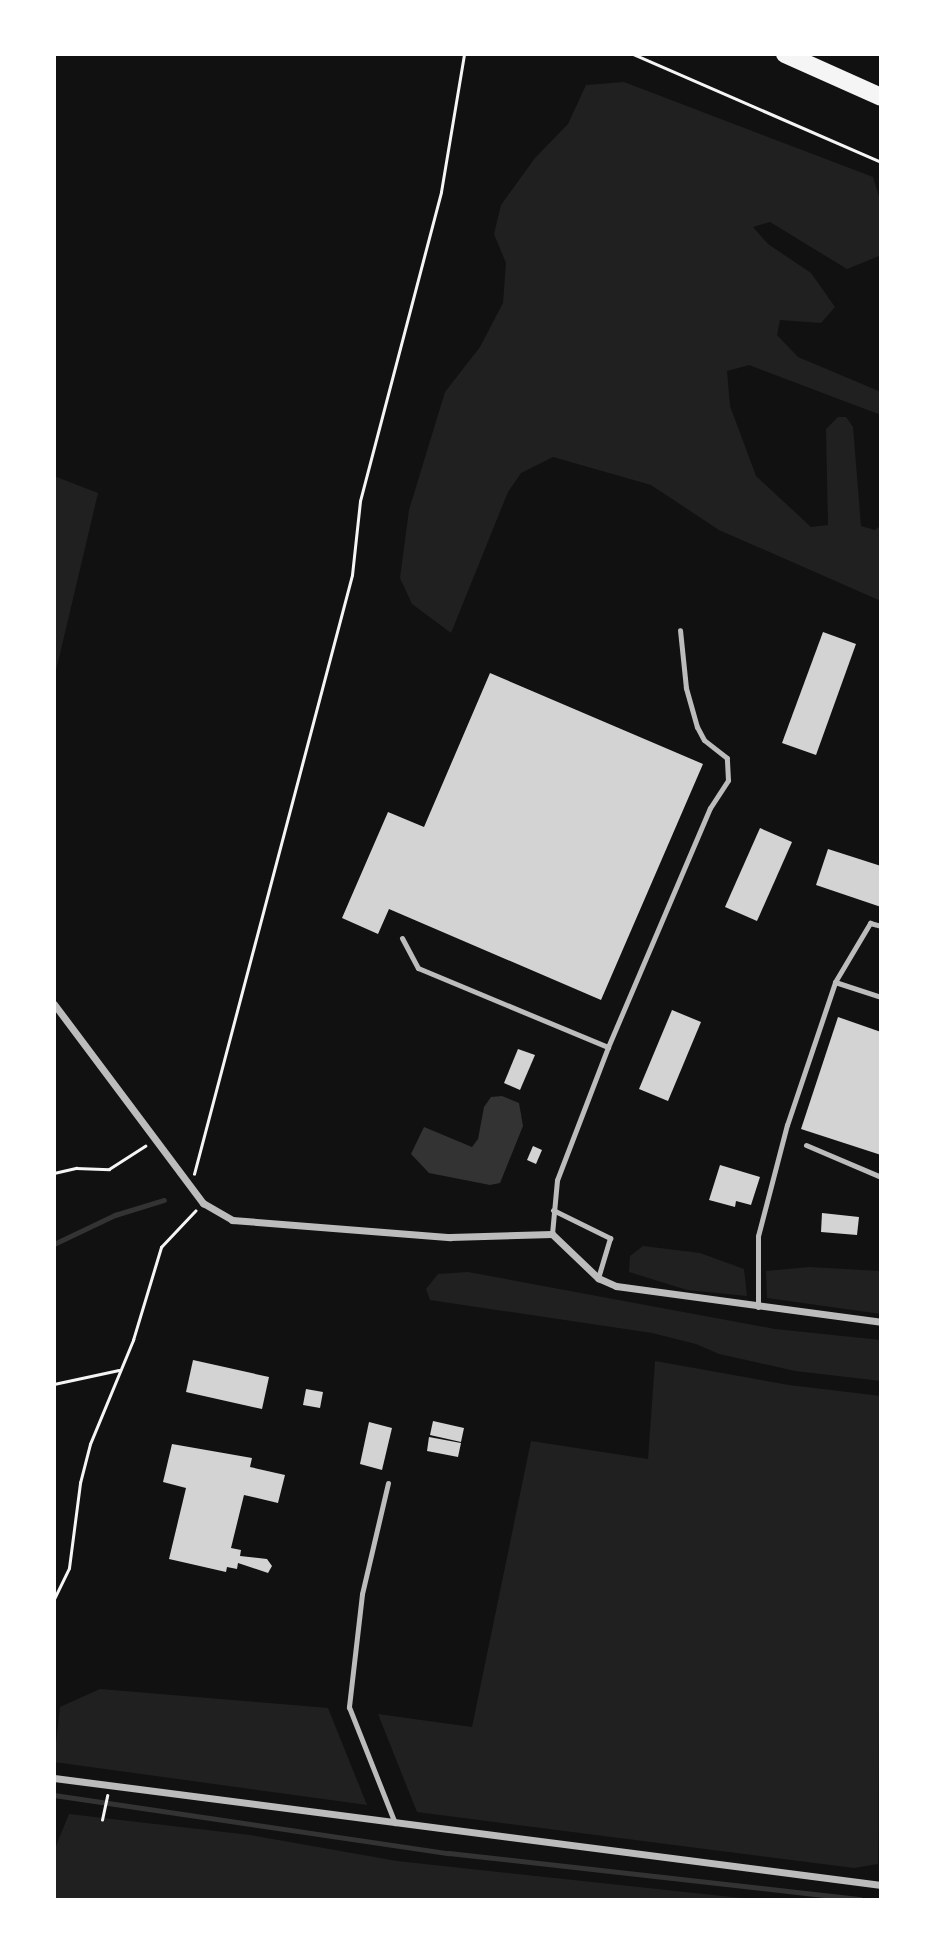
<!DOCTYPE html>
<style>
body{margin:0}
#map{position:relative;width:935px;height:1954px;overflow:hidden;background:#111;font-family:Ubuntu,sans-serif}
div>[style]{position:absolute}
.green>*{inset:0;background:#202020}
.water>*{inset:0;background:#333}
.stream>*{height:4.5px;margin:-2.25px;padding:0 2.25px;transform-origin:2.25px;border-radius:2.25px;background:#333}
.building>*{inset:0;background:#d3d3d3}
.path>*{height:2.5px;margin:-1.25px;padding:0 1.25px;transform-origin:1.25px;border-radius:1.25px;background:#f5f5f5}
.service>*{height:5px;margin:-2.5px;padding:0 2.5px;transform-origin:2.5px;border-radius:2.5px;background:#bcbcbc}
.minor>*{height:7px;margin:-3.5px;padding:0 3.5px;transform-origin:3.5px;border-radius:3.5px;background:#bcbcbc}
.motorway>*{height:18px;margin:-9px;padding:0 9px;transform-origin:9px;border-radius:9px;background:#f5f5f5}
span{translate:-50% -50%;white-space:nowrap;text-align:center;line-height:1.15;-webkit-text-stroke:5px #fff;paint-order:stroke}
.frame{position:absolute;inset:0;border:56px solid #fff;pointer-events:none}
</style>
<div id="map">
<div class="green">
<i style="clip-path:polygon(624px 82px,873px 177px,881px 203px,879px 256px,847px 269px,770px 222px,753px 227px,768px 244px,811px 273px,835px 307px,821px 323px,780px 320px,777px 335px,798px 357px,881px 392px,881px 415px,749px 365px,727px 371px,730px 406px,756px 476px,811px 527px,828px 525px,826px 429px,838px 417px,846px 417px,853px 427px,861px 526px,875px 530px,881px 525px,881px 601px,719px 530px,651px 485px,553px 457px,521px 473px,508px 492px,451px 633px,412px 604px,400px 578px,409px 510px,445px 392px,480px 347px,503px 303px,506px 263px,494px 234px,501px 205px,535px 158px,568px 124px,586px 85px)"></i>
<i style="clip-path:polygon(54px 476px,98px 493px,54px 679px)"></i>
<i style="clip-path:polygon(643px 1246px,700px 1253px,744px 1269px,747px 1296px,687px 1290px,629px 1272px,630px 1256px)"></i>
<i style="clip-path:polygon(809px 1267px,881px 1271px,881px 1314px,767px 1298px,766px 1271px)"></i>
<i style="clip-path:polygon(468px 1272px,775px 1329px,881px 1340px,881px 1381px,795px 1371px,719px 1354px,696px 1344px,652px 1333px,430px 1300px,426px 1289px,438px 1274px)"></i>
<i style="clip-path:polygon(655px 1361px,789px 1385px,881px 1396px,878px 1864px,854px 1868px,417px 1812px,378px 1714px,472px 1727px,531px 1441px,648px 1459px)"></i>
<i style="clip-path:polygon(100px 1689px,328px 1708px,367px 1805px,54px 1762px,60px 1707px)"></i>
<i style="clip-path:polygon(69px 1814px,250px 1835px,397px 1861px,760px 1900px,54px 1900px,54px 1851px)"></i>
</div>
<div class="water">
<i style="clip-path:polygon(502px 1096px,519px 1103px,523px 1126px,500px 1183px,490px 1185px,429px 1173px,411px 1154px,424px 1127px,472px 1147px,478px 1139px,484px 1107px,491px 1097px)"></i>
</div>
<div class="stream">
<i style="left:54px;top:1244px;width:68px;rotate:-25.4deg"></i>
<i style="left:115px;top:1215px;width:51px;rotate:-17deg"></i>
<i style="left:54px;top:1795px;width:399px;rotate:8.4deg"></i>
<i style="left:449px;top:1853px;width:414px;rotate:6.4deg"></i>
</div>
<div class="building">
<i style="clip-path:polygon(823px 632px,856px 644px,816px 755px,782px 743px)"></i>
<i style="clip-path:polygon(490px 673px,703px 764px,601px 1000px,389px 909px,378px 934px,342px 918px,388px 812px,424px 827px)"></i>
<i style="clip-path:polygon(760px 828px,792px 842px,757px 921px,725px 907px)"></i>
<i style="clip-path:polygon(828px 849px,881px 866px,881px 907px,816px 885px)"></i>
<i style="clip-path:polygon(672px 1010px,701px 1022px,668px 1101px,639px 1089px)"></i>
<i style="clip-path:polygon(838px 1017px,881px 1032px,881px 1155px,801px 1129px)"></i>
<i style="clip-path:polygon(518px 1049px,535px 1055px,520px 1090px,504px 1083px)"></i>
<i style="clip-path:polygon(533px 1146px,542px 1150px,536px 1164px,527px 1160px)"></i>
<i style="clip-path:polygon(720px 1165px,760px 1177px,751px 1205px,736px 1201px,735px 1207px,709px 1200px)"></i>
<i style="clip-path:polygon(822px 1213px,859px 1217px,857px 1235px,821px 1232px)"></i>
<i style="clip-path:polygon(193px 1360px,269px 1377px,262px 1409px,186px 1392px)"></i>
<i style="clip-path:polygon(306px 1389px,323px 1392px,320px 1408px,303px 1405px)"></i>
<i style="clip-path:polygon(433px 1421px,464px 1428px,461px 1442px,430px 1435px)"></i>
<i style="clip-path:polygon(369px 1422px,392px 1428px,382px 1470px,360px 1464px)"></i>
<i style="clip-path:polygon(429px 1437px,461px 1443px,458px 1457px,427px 1451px)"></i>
<i style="clip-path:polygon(172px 1444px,252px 1458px,250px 1467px,285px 1475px,278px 1503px,244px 1495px,231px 1548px,241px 1550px,240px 1556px,267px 1559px,272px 1566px,268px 1573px,238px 1563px,237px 1569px,227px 1567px,226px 1572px,169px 1559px,186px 1488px,163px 1482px)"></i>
</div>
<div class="path">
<i style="left:633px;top:54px;width:270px;rotate:23.5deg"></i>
<i style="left:54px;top:1173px;width:23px;rotate:-13deg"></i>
<i style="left:76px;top:1168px;width:33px;rotate:2deg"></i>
<i style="left:109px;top:1169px;width:43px;rotate:-32.6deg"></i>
<i style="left:194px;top:1174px;width:619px;rotate:-75.22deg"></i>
<i style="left:352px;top:575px;width:74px;rotate:-83.8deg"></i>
<i style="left:360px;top:501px;width:319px;rotate:-75.3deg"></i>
<i style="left:441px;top:192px;width:140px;rotate:-80.5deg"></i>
<i style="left:54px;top:1384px;width:66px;rotate:-12.2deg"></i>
<i style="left:54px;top:1599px;width:34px;rotate:-64deg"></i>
<i style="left:69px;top:1568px;width:86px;rotate:-82.6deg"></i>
<i style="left:80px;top:1483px;width:40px;rotate:-75.6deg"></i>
<i style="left:90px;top:1444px;width:113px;rotate:-67.5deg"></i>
<i style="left:133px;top:1340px;width:97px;rotate:-73.2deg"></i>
<i style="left:161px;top:1247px;width:50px;rotate:-46.6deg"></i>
<i style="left:102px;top:1820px;width:25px;rotate:-78deg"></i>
</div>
<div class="service">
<i style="left:402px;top:938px;width:34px;rotate:62deg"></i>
<i style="left:418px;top:968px;width:206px;rotate:22.6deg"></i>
<i style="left:835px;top:982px;width:48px;rotate:18.1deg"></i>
<i style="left:806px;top:1145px;width:82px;rotate:23.1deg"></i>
<i style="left:553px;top:1210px;width:64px;rotate:26.2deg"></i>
<i style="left:610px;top:1238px;width:42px;rotate:106.7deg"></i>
<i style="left:552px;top:1234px;width:54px;rotate:-84.7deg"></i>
<i style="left:557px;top:1180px;width:142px;rotate:-69deg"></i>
<i style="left:608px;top:1047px;width:260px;rotate:-66.9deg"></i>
<i style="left:710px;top:808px;width:33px;rotate:-57deg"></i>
<i style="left:728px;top:780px;width:22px;rotate:-93deg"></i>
<i style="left:727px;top:758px;width:29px;rotate:-142deg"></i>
<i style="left:704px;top:740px;width:15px;rotate:-118deg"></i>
<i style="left:697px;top:727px;width:41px;rotate:-105.8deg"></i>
<i style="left:686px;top:688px;width:58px;rotate:-95.9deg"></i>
<i style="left:758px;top:1307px;width:71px;rotate:-90deg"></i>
<i style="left:758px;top:1236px;width:115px;rotate:-75.4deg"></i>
<i style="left:787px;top:1125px;width:151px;rotate:-71.4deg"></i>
<i style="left:835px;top:982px;width:69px;rotate:-59.3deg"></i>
<i style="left:870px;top:923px;width:11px;rotate:15deg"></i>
<i style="left:388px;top:1483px;width:114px;rotate:103.2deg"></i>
<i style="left:362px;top:1594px;width:114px;rotate:96.6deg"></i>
<i style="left:349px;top:1707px;width:125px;rotate:68.4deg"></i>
</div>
<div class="minor">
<i style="left:54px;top:1004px;width:249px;rotate:53.2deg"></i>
<i style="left:203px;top:1203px;width:34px;rotate:30deg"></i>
<i style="left:232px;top:1220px;width:219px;rotate:4.5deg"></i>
<i style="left:450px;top:1237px;width:102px;rotate:-1.7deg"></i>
<i style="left:552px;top:1234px;width:64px;rotate:43.7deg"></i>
<i style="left:598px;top:1278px;width:20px;rotate:24deg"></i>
<i style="left:616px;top:1286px;width:267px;rotate:7.7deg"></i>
<i style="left:54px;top:1778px;width:834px;rotate:7.37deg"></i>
</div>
<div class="motorway">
<i style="left:785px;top:54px;width:105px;rotate:24.1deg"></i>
</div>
<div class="frame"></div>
</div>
